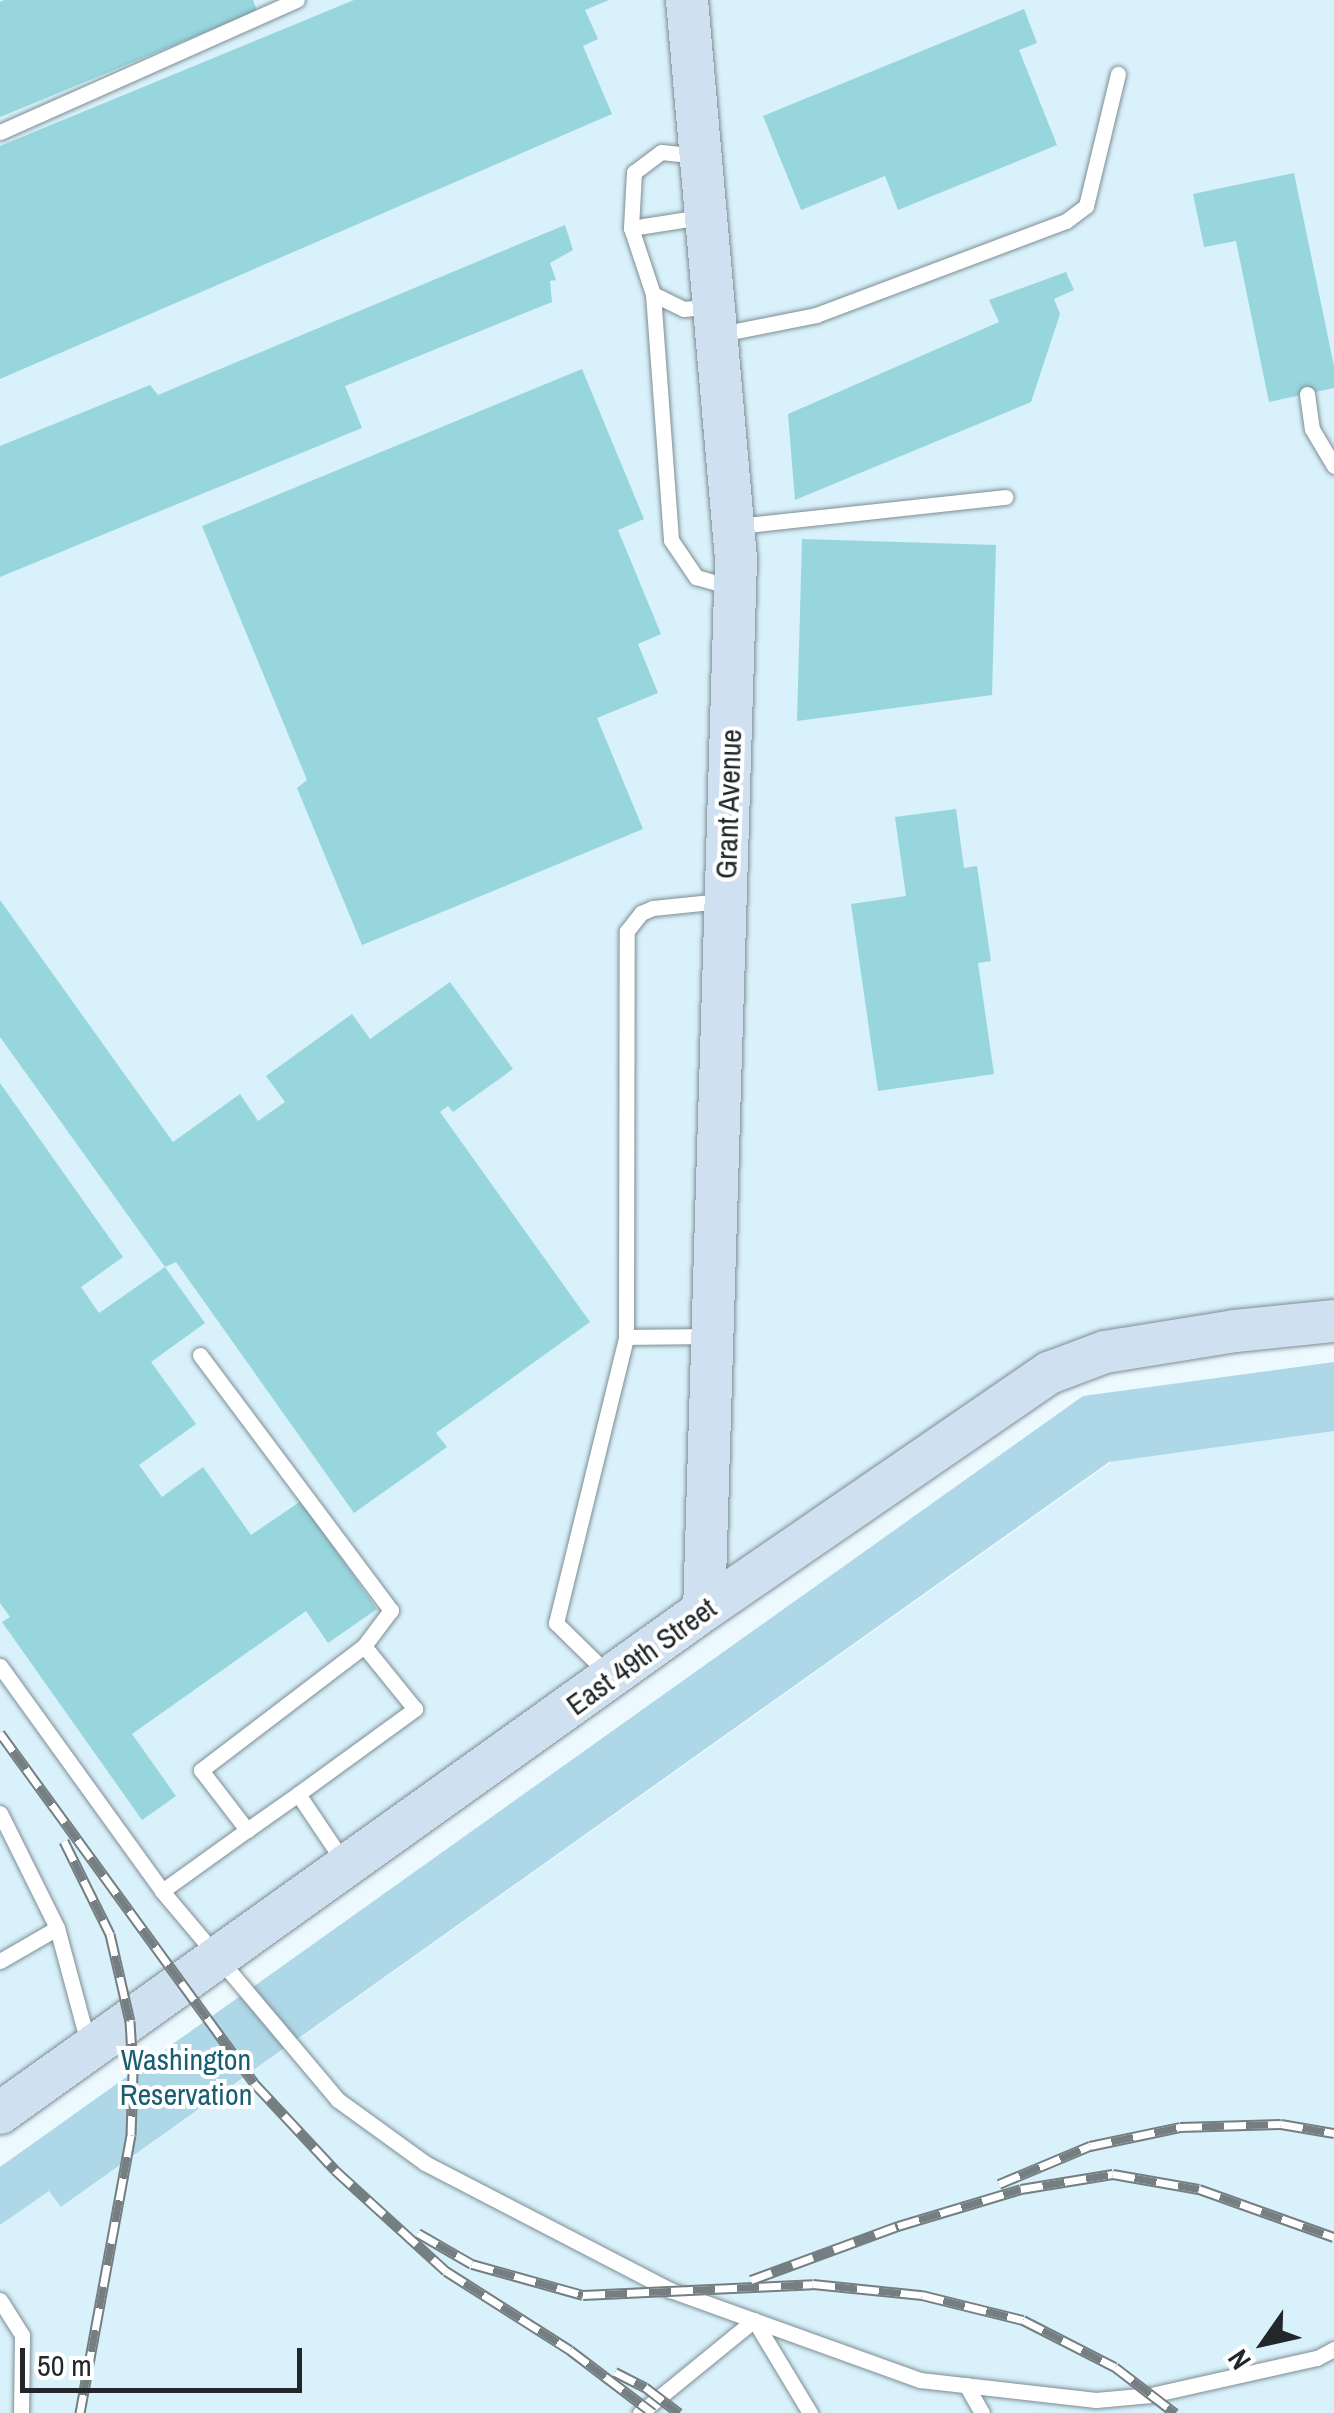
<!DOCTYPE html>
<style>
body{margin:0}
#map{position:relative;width:1334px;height:2413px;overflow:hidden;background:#ecf9fe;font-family:"Archivo Narrow",sans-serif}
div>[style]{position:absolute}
.built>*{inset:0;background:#d9f1fb}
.green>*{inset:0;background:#aed7e7}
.building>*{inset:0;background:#97d6dc}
.roads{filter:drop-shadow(0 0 2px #7e8d93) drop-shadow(0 0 2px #7e8d93)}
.lane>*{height:15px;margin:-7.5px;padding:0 7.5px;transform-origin:7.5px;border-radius:7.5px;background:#fff}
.secondary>*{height:42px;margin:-21px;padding:0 21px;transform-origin:21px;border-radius:21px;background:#cfe1f1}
.rail>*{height:11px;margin-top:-5.5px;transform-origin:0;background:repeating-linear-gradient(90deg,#fff 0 22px,#757e81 0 44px);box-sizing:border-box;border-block:2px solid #757e81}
span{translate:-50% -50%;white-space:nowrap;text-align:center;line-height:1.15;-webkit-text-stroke:8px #fff;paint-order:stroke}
.street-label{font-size:30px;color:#22282a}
.park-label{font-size:30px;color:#185d74}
.north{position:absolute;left:1214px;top:2293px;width:100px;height:100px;-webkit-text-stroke:8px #fff;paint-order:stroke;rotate:236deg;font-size:28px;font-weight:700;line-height:40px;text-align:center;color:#22282a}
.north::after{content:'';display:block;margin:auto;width:35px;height:45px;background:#22282a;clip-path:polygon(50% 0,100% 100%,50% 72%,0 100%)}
.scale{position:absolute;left:20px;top:2348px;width:282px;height:45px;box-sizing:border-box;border:5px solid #22282a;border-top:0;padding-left:12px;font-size:30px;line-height:35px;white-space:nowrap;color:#22282a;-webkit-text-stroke:8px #fff;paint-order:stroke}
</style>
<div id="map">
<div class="built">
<i style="clip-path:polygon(0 0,1334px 0,1334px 1321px,1105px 1352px,0 2113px)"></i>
<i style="clip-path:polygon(1334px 1429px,1334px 2413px,0 2413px,0 2225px,49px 2191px,62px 2207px,1119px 1457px)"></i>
</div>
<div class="green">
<i style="clip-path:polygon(1334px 1362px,1334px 1431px,1109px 1462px,61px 2207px,49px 2191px,0 2225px,0 2167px,1083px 1396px)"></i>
</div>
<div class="building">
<i style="clip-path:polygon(4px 0,253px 0,257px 11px,0 117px,0 2px)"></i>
<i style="clip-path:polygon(354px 0,609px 0,585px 10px,598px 39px,583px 46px,612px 114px,0 379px,0 146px)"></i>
<i style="clip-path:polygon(1024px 9px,1037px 43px,1019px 50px,1057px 145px,898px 210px,885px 176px,801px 210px,763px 116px)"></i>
<i style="clip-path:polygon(1294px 173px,1334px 366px,1334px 388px,1269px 402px,1236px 241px,1204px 247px,1193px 194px)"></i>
<i style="clip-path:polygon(565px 225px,573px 250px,550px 263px,556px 280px,550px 281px,552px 302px,345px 386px,362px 428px,0 577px,0 446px,150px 385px,158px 395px)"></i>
<i style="clip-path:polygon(1066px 272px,1074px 290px,1054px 299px,1060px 314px,1031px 402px,795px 500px,788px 414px,999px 322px,989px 300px)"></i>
<i style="clip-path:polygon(582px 369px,644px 519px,618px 530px,661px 634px,638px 644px,658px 693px,597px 718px,643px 829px,362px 945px,297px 788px,307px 780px,202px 526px)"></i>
<i style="clip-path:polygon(802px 539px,996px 545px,992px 695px,797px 721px)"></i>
<i style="clip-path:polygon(956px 809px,964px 868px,977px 866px,991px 961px,978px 963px,994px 1074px,878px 1091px,851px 904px,906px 896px,895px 817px)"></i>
<i style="clip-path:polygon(0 900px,173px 1142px,240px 1094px,258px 1121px,285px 1102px,266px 1076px,352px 1014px,370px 1039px,450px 982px,513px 1069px,453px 1112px,448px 1106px,440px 1112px,590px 1322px,436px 1433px,447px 1447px,354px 1513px,176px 1262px,165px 1267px,0 1037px)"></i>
<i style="clip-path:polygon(0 1083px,123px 1257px,81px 1287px,99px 1313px,165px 1267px,205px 1323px,151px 1362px,196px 1424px,139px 1465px,162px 1497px,203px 1467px,251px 1535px,301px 1501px,377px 1609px,328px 1643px,306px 1611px,132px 1734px,176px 1796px,142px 1820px,2px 1622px,10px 1617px,0 1603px)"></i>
</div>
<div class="roads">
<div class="lane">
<i style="left:0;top:132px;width:325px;rotate:-24deg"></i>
<i style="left:699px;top:156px;width:38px;rotate:-174deg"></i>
<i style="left:661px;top:152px;width:34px;rotate:143deg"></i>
<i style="left:634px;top:172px;width:56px;rotate:93.1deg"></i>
<i style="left:631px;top:228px;width:70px;rotate:71.6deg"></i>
<i style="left:653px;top:294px;width:34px;rotate:26deg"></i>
<i style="left:684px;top:309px;width:29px;rotate:-6deg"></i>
<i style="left:631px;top:228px;width:71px;rotate:-8.9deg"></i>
<i style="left:653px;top:294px;width:247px;rotate:85.8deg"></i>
<i style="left:671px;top:540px;width:45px;rotate:56deg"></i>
<i style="left:696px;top:577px;width:35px;rotate:16deg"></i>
<i style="left:721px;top:334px;width:97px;rotate:-11.3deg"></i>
<i style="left:816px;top:315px;width:267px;rotate:-20.6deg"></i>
<i style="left:1066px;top:221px;width:25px;rotate:-37deg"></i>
<i style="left:1086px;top:206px;width:136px;rotate:-76.4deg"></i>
<i style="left:1307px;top:394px;width:35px;rotate:82deg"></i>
<i style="left:1312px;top:429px;width:43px;rotate:59.3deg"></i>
<i style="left:738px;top:526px;width:269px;rotate:-6.2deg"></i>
<i style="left:626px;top:1337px;width:406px;rotate:-89.9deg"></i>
<i style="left:627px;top:931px;width:23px;rotate:-52deg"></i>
<i style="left:641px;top:913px;width:13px;rotate:-23deg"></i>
<i style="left:653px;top:908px;width:68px;rotate:-5.9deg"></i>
<i style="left:200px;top:1355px;width:319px;rotate:53.2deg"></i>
<i style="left:391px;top:1610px;width:45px;rotate:126.9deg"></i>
<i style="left:0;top:1666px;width:277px;rotate:54.2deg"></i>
<i style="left:162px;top:1891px;width:273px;rotate:49.9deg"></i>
<i style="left:338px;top:2100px;width:107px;rotate:35.9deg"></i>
<i style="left:425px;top:2163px;width:276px;rotate:27.4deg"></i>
<i style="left:670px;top:2290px;width:266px;rotate:19.8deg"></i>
<i style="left:920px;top:2380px;width:177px;rotate:6.5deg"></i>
<i style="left:1096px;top:2400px;width:55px;rotate:-5.2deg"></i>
<i style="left:1151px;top:2395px;width:170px;rotate:-12.6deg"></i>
<i style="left:1317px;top:2358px;width:19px;rotate:-28deg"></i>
<i style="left:610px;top:1676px;width:76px;rotate:-135.5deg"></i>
<i style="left:556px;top:1623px;width:294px;rotate:-76.2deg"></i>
<i style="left:626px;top:1337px;width:82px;rotate:-0.7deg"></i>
<i style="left:298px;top:1794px;width:84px;rotate:56.1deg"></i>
<i style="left:0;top:1813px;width:128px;rotate:63.6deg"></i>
<i style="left:57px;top:1928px;width:123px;rotate:74.9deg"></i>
<i style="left:162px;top:1891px;width:105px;rotate:-35.7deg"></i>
<i style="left:247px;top:1830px;width:62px;rotate:-35.2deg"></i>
<i style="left:298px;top:1794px;width:145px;rotate:-36deg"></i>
<i style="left:415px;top:1709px;width:81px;rotate:-129deg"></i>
<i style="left:364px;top:1646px;width:205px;rotate:142.7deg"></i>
<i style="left:201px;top:1770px;width:76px;rotate:52.5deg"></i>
<i style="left:0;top:1961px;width:66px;rotate:-30.1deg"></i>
<i style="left:0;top:2300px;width:41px;rotate:57.8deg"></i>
<i style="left:22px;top:2335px;width:78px;rotate:90.7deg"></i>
<i style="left:966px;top:2385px;width:32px;rotate:60deg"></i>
<i style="left:640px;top:2413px;width:147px;rotate:-39.2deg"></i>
<i style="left:754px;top:2320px;width:109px;rotate:58.9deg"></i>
</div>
<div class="secondary">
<i style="left:687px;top:0;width:561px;rotate:84.99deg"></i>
<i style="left:736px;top:559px;width:1051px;rotate:91.74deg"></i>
<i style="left:0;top:2113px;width:865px;rotate:-35.55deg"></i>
<i style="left:704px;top:1610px;width:419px;rotate:-34.5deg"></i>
<i style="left:1049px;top:1373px;width:60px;rotate:-20.6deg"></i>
<i style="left:1105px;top:1352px;width:132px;rotate:-9.2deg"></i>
<i style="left:1235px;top:1331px;width:100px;rotate:-5.8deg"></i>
</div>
</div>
<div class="rail">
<i style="left:0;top:1733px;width:432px;rotate:54deg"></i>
<i style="left:254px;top:2083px;width:119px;rotate:47deg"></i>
<i style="left:335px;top:2170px;width:150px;rotate:42.3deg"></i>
<i style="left:446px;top:2271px;width:147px;rotate:32.5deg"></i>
<i style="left:570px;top:2350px;width:104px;rotate:37.2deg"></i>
<i style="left:64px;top:1841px;width:104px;rotate:63.7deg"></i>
<i style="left:110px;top:1934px;width:89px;rotate:77.1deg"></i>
<i style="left:130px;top:2021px;width:51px;rotate:86.6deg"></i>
<i style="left:133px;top:2072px;width:63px;rotate:91.8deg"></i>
<i style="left:131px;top:2135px;width:283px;rotate:100.4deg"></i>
<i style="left:999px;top:2184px;width:99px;rotate:-22.7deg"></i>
<i style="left:1090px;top:2146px;width:92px;rotate:-11.9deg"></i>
<i style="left:1180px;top:2127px;width:101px;rotate:-1.7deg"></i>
<i style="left:1281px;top:2124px;width:54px;rotate:9.6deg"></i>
<i style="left:418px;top:2233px;width:62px;rotate:29.9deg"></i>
<i style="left:472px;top:2264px;width:115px;rotate:15.6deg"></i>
<i style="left:583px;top:2295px;width:230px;rotate:-2.7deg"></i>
<i style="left:813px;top:2284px;width:110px;rotate:5.8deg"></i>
<i style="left:922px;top:2295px;width:104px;rotate:13.9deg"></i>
<i style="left:1023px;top:2320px;width:103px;rotate:27.1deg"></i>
<i style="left:1115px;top:2367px;width:76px;rotate:37.5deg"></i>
<i style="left:751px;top:2280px;width:157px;rotate:-20.2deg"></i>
<i style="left:898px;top:2226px;width:128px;rotate:-16.7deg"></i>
<i style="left:1021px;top:2189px;width:93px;rotate:-9.3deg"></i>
<i style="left:1113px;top:2174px;width:87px;rotate:9.9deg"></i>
<i style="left:1199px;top:2189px;width:143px;rotate:19.6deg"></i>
<i style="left:615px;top:2372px;width:34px;rotate:27deg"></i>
<i style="left:645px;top:2387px;width:43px;rotate:37.4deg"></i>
</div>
<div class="street-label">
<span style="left:728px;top:804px;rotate:-88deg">Grant Avenue</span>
<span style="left:641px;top:1656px;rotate:-36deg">East 49th Street</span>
</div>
<div class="park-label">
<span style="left:186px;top:2076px">Washington<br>Reservation</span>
</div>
<div class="north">N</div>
<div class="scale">50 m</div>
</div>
